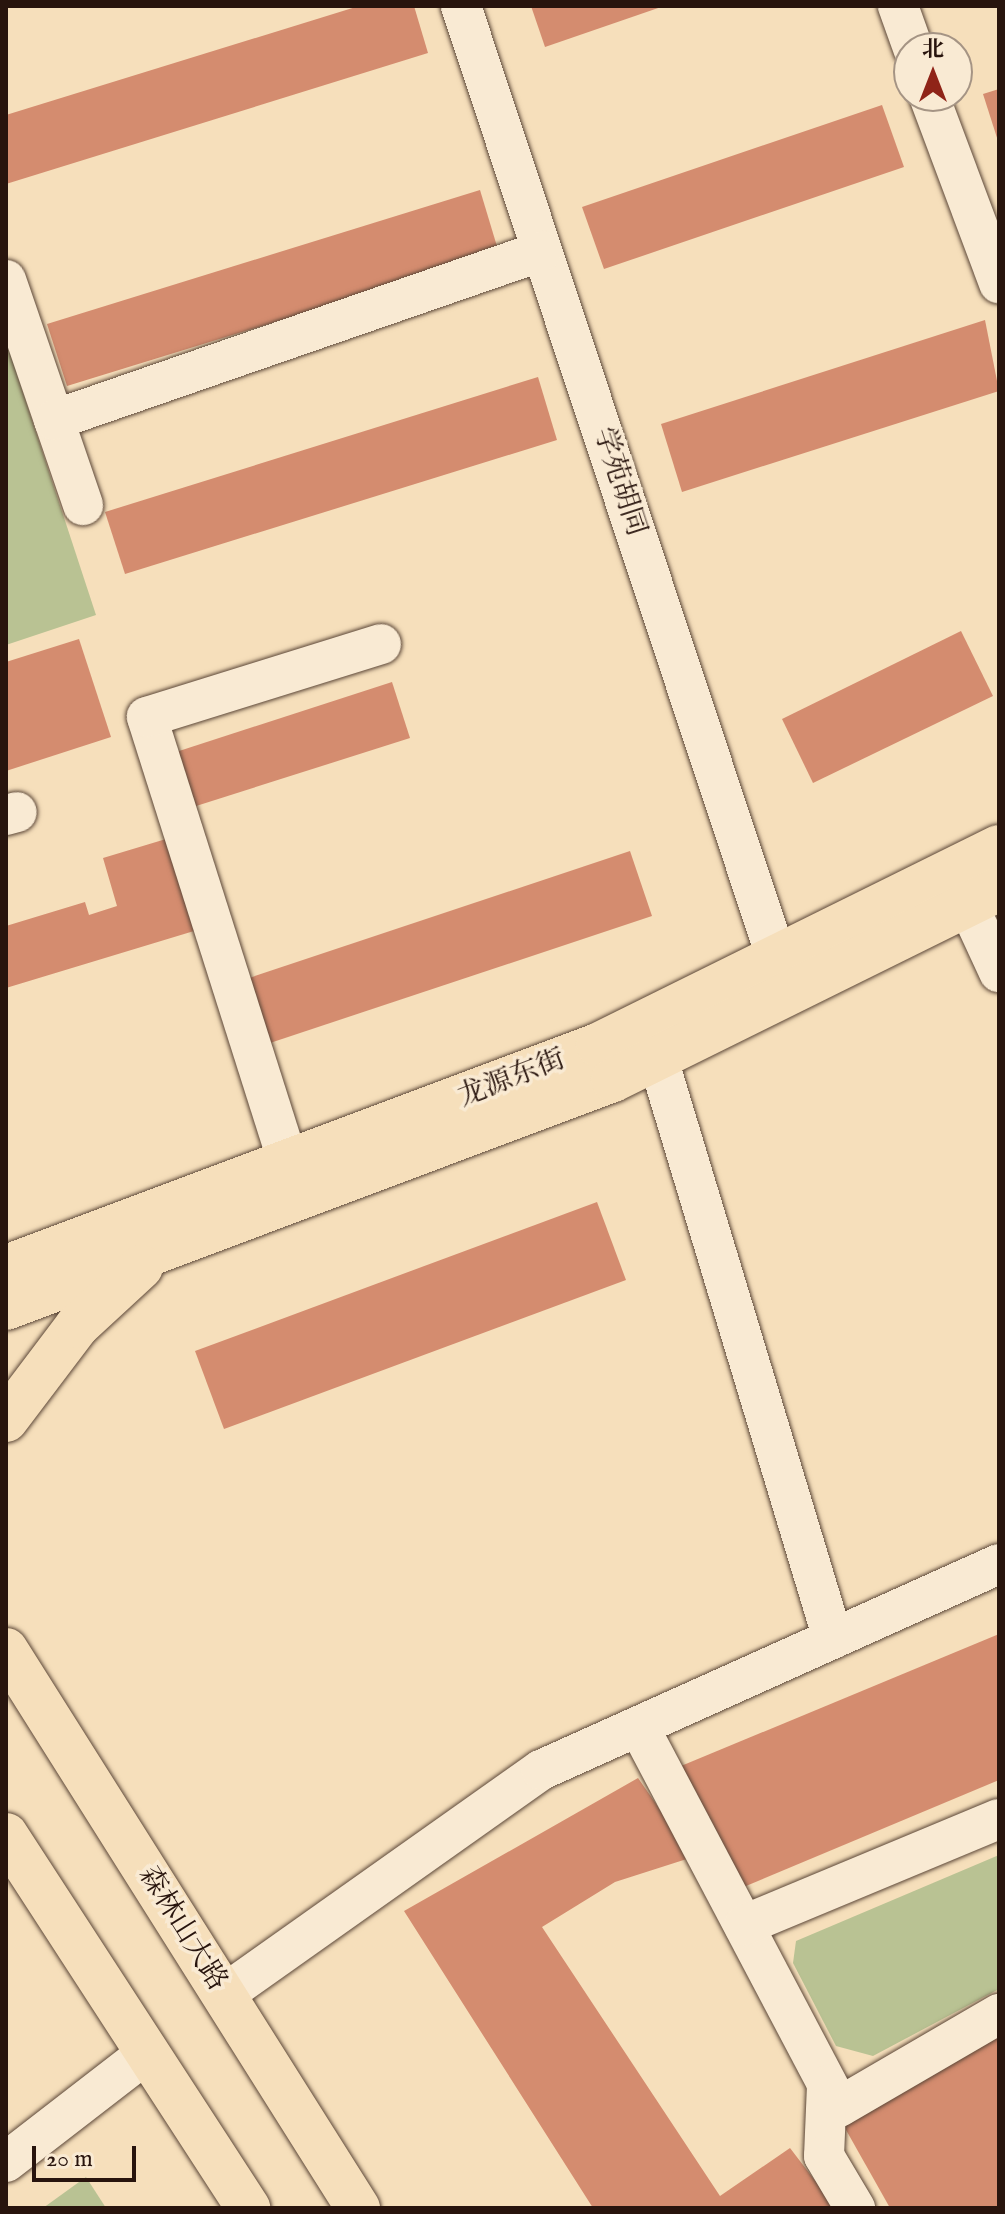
<!DOCTYPE html>
<meta charset="utf-8">
<style>
body{margin:0}
#map{position:relative;width:1005px;height:2214px;overflow:hidden;background:#f6dfbb;font-family:"IM FELL English","Noto Serif SC",serif}
div>[style]{position:absolute}
.green>*{inset:0;background:#b9c293}
.building>*{inset:0;background:#d48c6f}
.roads{filter:drop-shadow(0 0 2px #5c4738) drop-shadow(0 0 2px #5c4738)}
.minor>*{height:40px;margin:-20px;padding:0 20px;transform-origin:20px;border-radius:20px;background:#f9ead3}
.major>*{height:44px;margin:-22px;padding:0 22px;transform-origin:22px;border-radius:22px;background:#f6dfbb}
span{translate:-50% -50%;white-space:nowrap;text-align:center;line-height:1.15;-webkit-text-stroke:7px #f9ead3;paint-order:stroke}
.street-label{font-size:28px;color:#28140d}
.frame{position:absolute;inset:0;border:8px solid #28140d;pointer-events:none}
.north{position:absolute;left:893px;top:32px;width:80px;height:80px;box-sizing:border-box;background:#f9ead3;border:2px solid #a59484;border-radius:50%;rotate:0deg;font-size:22px;font-weight:700;line-height:32px;text-align:center;color:#28140d}
.north::after{content:'';display:block;margin:auto;width:28px;height:36px;background:#8f2418;clip-path:polygon(50% 0,100% 100%,50% 72%,0 100%)}
.scale{position:absolute;left:32px;top:2146px;width:104px;height:36px;box-sizing:border-box;border:4px solid #28140d;border-top:0;padding-left:10px;font-size:24px;line-height:28px;white-space:nowrap;color:#28140d;-webkit-text-stroke:6px #f9ead3;paint-order:stroke}
</style>
<div id="map">
<div class="green">
<i style="clip-path:polygon(6px 341px,96px 615px,6px 645px)"></i>
<i style="clip-path:polygon(999px 1855px,999px 1989px,873px 2056px,836px 2046px,793px 1963px,796px 1941px)"></i>
<i style="clip-path:polygon(86px 2177px,106px 2208px,43px 2208px)"></i>
</div>
<div class="building">
<i style="clip-path:polygon(359px 6px,414px 6px,428px 53px,6px 184px,6px 115px)"></i>
<i style="clip-path:polygon(531px 6px,664px 6px,545px 47px)"></i>
<i style="clip-path:polygon(999px 89px,999px 141px,998px 141px,983px 94px)"></i>
<i style="clip-path:polygon(882px 105px,904px 167px,604px 269px,582px 207px)"></i>
<i style="clip-path:polygon(480px 190px,499px 253px,67px 386px,47px 324px)"></i>
<i style="clip-path:polygon(985px 320px,999px 391px,682px 492px,661px 424px)"></i>
<i style="clip-path:polygon(538px 377px,557px 440px,125px 574px,105px 512px)"></i>
<i style="clip-path:polygon(961px 631px,993px 696px,813px 783px,782px 719px)"></i>
<i style="clip-path:polygon(79px 639px,111px 737px,6px 771px,6px 662px)"></i>
<i style="clip-path:polygon(392px 682px,410px 738px,193px 807px,176px 752px)"></i>
<i style="clip-path:polygon(166px 839px,194px 931px,6px 988px,6px 926px,85px 902px,89px 915px,117px 906px,103px 858px)"></i>
<i style="clip-path:polygon(630px 851px,652px 916px,264px 1045px,243px 980px)"></i>
<i style="clip-path:polygon(597px 1202px,626px 1280px,224px 1429px,195px 1351px)"></i>
<i style="clip-path:polygon(999px 1634px,999px 1780px,734px 1891px,681px 1766px)"></i>
<i style="clip-path:polygon(638px 1778px,693px 1857px,615px 1882px,542px 1927px,720px 2196px,790px 2148px,836px 2208px,593px 2208px,404px 1911px)"></i>
<i style="clip-path:polygon(999px 2033px,999px 2208px,890px 2208px,841px 2121px)"></i>
</div>
<div class="roads">
<div class="minor">
<i style="left:461px;top:6px;width:1004px;rotate:71.66deg"></i>
<i style="left:898px;top:6px;width:45px;rotate:70.3deg"></i>
<i style="left:929px;top:96px;width:200px;rotate:69.5deg"></i>
<i style="left:6px;top:280px;width:238px;rotate:71.1deg"></i>
<i style="left:54px;top:420px;width:516px;rotate:-19.1deg"></i>
<i style="left:6px;top:815px;width:11px;rotate:-15deg"></i>
<i style="left:968px;top:905px;width:74px;rotate:65.2deg"></i>
<i style="left:648px;top:1026px;width:640px;rotate:73.21deg"></i>
<i style="left:289px;top:1165px;width:470px;rotate:-107.6deg"></i>
<i style="left:147px;top:717px;width:245px;rotate:-17.3deg"></i>
<i style="left:639px;top:1727px;width:429px;rotate:62.2deg"></i>
<i style="left:839px;top:2107px;width:185px;rotate:-30.2deg"></i>
<i style="left:744px;top:1925px;width:276px;rotate:-22.6deg"></i>
<i style="left:223px;top:1995px;width:390px;rotate:-35.3deg"></i>
<i style="left:541px;top:1770px;width:502px;rotate:-24.22deg"></i>
<i style="left:827px;top:2085px;width:71px;rotate:92.4deg"></i>
<i style="left:824px;top:2156px;width:61px;rotate:59.2deg"></i>
<i style="left:6px;top:2162px;width:178px;rotate:-37.7deg"></i>
</div>
<div class="major">
<i style="left:6px;top:1267px;width:632px;rotate:-20.56deg"></i>
<i style="left:598px;top:1045px;width:447px;rotate:-26.3deg"></i>
<i style="left:6px;top:1308px;width:648px;rotate:-20.59deg"></i>
<i style="left:613px;top:1080px;width:431px;rotate:-26.3deg"></i>
<i style="left:6px;top:1420px;width:118px;rotate:-52.9deg"></i>
<i style="left:77px;top:1326px;width:87px;rotate:-42.7deg"></i>
<i style="left:6px;top:1650px;width:660px;rotate:57.76deg"></i>
<i style="left:6px;top:1835px;width:445px;rotate:57deg"></i>
</div>
</div>
<div class="street-label">
<span style="left:619px;top:482px;rotate:72deg">学苑胡同</span>
<span style="left:512px;top:1079px;rotate:-21deg">龙源东街</span>
<span style="left:182px;top:1929px;rotate:58deg">森林山大路</span>
</div>
<div class="frame"></div>
<div class="north">北</div>
<div class="scale">20 m</div>
</div>
